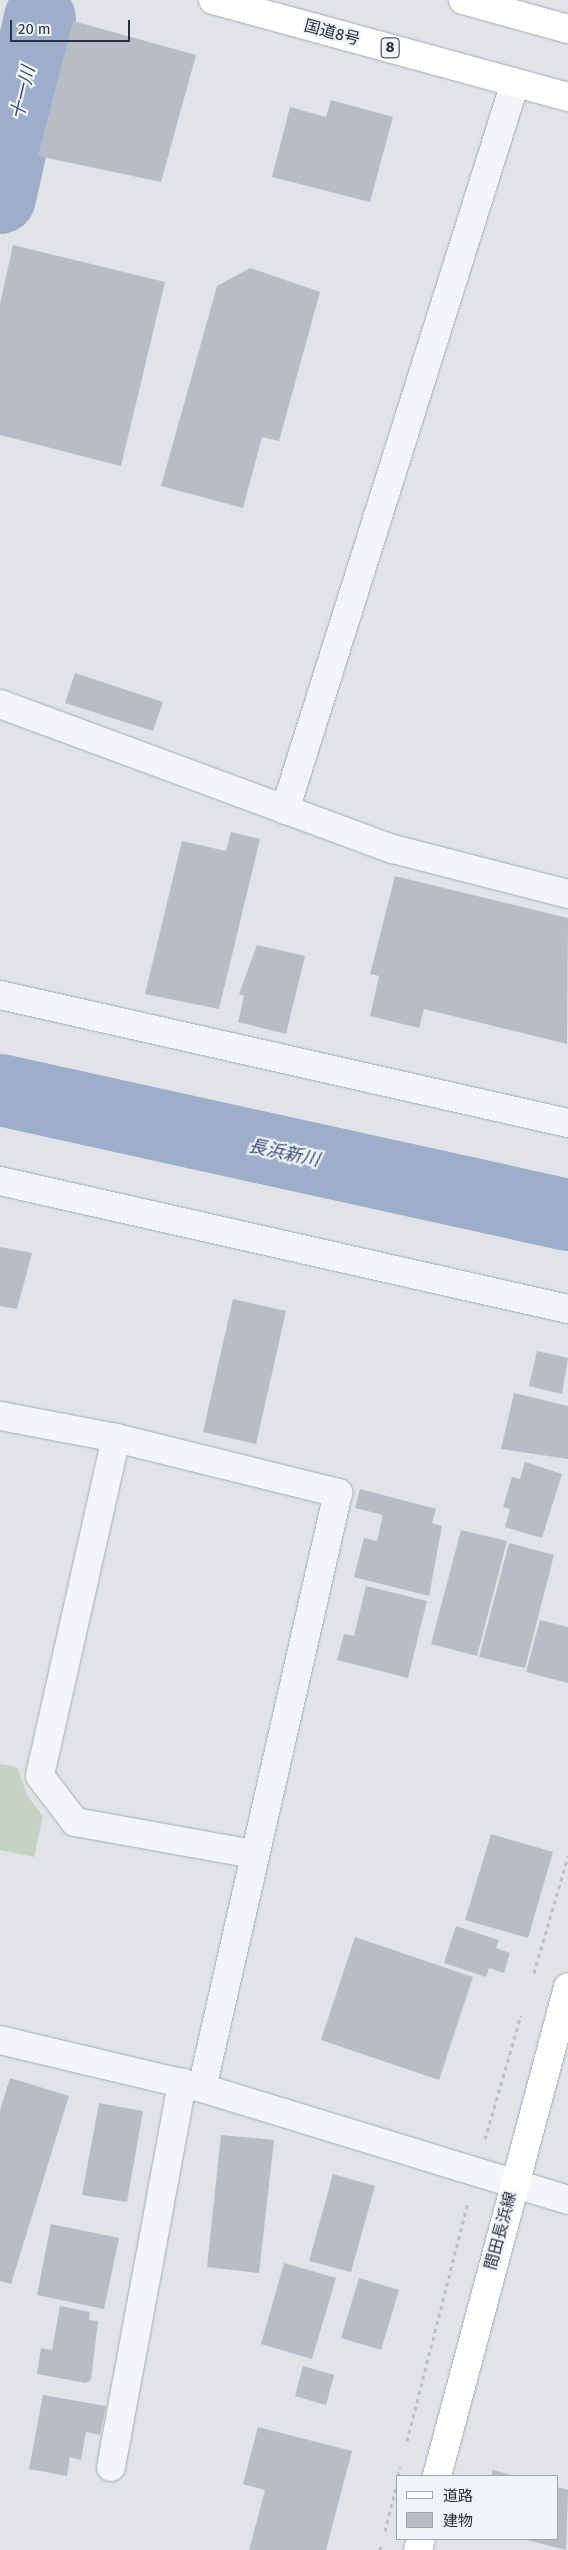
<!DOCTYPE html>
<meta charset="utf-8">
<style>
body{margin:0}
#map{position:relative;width:568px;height:2550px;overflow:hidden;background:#e1e3e9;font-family:"Fira Sans","Noto Sans JP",sans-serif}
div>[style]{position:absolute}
.green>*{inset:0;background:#c5d3c2}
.river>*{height:72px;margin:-36px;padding:0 36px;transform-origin:36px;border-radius:36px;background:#9caec9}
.building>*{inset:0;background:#b8bcc6}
.path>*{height:3px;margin-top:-1.5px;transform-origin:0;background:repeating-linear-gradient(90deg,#bbbec5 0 4px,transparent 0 8px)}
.roads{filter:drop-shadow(0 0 1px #a6aab3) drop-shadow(0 0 1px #a6aab3)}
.minor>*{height:28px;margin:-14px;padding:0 14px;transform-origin:14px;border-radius:14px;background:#f4f5f8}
.major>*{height:28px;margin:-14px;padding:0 14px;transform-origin:14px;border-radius:14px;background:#fff}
.highway>*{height:28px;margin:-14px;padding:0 14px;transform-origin:14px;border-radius:14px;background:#fff}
span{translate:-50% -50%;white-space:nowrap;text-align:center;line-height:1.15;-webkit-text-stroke:4.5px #f0f3f7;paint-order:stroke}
.shield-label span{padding:1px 4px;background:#f0f3f7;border:1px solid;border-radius:4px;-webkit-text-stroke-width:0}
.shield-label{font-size:15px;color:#293041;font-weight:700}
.street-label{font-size:16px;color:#293041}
.water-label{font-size:18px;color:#334b75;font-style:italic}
.legend{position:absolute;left:396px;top:2475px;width:162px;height:65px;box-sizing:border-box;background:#f0f3f7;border:1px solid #a0a5ae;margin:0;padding:6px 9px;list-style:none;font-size:15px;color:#293041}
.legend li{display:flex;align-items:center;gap:10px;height:25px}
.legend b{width:25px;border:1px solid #a0a5ae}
.scale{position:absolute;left:10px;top:20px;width:120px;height:22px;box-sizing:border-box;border:2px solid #293041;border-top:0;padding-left:6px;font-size:15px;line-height:18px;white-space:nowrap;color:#293041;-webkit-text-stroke:4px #f0f3f7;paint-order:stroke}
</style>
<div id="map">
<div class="green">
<i style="clip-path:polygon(0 1764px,17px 1767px,28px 1797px,43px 1816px,34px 1857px,0 1850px)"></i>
</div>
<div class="river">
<i style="left:0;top:198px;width:184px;rotate:-77.5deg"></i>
<i style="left:0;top:1090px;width:582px;rotate:12.41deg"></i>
</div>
<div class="building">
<i style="clip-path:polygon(73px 21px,196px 55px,161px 182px,38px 156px)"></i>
<i style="clip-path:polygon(331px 100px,393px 117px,370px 202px,272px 177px,290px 107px,326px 117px)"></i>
<i style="clip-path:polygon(13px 245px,165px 282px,121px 466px,0 435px,0 304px)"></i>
<i style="clip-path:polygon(250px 268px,320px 292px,279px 441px,262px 437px,243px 508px,161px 486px,217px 286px)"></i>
<i style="clip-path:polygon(75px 673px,163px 702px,153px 731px,65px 703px)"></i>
<i style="clip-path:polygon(231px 832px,260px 839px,219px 1009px,145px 994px,182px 841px,226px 851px)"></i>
<i style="clip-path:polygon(395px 876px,568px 918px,567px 1044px,424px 1009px,419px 1028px,370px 1016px,379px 976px,370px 974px)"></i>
<i style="clip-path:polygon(257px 945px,305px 956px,286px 1034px,238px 1022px,244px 996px,239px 994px)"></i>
<i style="clip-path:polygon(0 1247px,32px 1253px,17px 1309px,0 1306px)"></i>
<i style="clip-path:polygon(233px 1299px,286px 1311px,256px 1444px,203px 1432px)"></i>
<i style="clip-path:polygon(537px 1351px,568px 1358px,562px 1394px,529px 1386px)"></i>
<i style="clip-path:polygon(514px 1393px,568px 1406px,568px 1459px,501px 1449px)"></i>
<i style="clip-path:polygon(525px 1462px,562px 1474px,542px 1538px,505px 1527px,510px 1509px,503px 1507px,512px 1477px,520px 1479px)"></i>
<i style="clip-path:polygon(360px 1489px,436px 1509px,432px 1523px,442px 1526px,429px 1596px,354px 1577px,364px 1538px,377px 1541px,383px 1515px,355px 1508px)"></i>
<i style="clip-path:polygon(461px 1530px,507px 1541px,477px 1656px,431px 1644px)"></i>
<i style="clip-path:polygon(509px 1543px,554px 1555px,525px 1668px,479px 1657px)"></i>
<i style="clip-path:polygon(366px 1586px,427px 1601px,408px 1678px,337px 1660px,344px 1634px,354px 1636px)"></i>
<i style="clip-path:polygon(540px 1620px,568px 1627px,568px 1683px,526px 1672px)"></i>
<i style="clip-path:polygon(491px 1834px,553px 1852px,528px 1938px,465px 1920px)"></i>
<i style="clip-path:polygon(456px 1926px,499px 1940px,496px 1948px,510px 1953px,504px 1973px,489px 1968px,486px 1977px,444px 1963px)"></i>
<i style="clip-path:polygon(355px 1937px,473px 1977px,439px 2080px,321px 2040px)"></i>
<i style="clip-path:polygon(10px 2078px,69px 2096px,11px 2284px,0 2281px,0 2110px)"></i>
<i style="clip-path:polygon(99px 2103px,143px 2111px,127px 2202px,82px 2195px)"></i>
<i style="clip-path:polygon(221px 2135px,274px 2140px,259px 2273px,207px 2267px)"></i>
<i style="clip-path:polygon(333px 2174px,375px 2186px,351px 2272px,309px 2261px)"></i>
<i style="clip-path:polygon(51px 2224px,119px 2238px,104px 2309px,37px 2295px)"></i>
<i style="clip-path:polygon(284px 2263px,336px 2278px,312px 2359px,261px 2344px)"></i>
<i style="clip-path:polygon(359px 2278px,399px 2290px,381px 2350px,341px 2338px)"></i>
<i style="clip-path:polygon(60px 2306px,90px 2312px,89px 2320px,98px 2321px,91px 2380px,86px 2383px,37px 2374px,41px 2348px,52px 2350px)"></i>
<i style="clip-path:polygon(303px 2366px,334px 2375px,326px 2405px,295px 2396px)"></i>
<i style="clip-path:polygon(43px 2395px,106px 2406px,100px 2435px,86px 2432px,81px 2460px,70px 2457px,67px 2476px,29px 2469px)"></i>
<i style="clip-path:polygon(258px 2427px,352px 2451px,326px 2550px,249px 2550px,265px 2490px,243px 2484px)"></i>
<i style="clip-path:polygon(493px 2470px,515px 2476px,491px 2476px)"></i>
<i style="clip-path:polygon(557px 2487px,568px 2490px,566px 2550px,523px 2539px,557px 2539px)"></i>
</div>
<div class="path">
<i style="left:534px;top:1973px;width:122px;rotate:-73.8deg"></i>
<i style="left:485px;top:2139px;width:129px;rotate:-73.8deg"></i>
<i style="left:407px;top:2441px;width:244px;rotate:-75.7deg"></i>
<i style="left:398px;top:2476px;width:9px;rotate:-72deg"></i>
<i style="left:385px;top:2531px;width:49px;rotate:-76deg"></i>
<i style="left:380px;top:2550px;width:8px;rotate:-76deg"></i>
</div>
<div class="roads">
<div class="minor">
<i style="left:0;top:704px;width:419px;rotate:20.3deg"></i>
<i style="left:393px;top:849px;width:181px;rotate:14.4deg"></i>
<i style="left:285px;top:810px;width:763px;rotate:-72.44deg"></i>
<i style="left:0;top:995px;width:582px;rotate:12.7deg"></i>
<i style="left:0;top:1181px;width:582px;rotate:12.7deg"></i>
<i style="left:0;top:1416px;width:118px;rotate:10.7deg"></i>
<i style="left:116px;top:1438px;width:229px;rotate:13.9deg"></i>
<i style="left:338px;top:1493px;width:610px;rotate:102.88deg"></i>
<i style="left:116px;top:1438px;width:346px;rotate:102.7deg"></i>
<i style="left:40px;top:1776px;width:58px;rotate:52.7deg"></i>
<i style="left:75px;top:1822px;width:181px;rotate:10.2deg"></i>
<i style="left:0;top:2040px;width:208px;rotate:13.4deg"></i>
<i style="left:202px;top:2088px;width:383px;rotate:17deg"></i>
<i style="left:111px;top:2467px;width:391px;rotate:-79.5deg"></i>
</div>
<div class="major">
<i style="left:437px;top:2476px;width:506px;rotate:-75deg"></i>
<i style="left:418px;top:2550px;width:11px;rotate:-75deg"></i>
</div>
<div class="highway">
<i style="left:213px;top:0;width:368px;rotate:15.3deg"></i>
<i style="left:463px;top:0;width:109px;rotate:15.4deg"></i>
</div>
</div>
<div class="shield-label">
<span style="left:390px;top:48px">8</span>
</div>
<div class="street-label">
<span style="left:332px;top:33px;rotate:15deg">国道8号</span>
<span style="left:501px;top:2231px;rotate:-75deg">間田長浜線</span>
</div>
<div class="water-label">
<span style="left:23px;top:93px;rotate:-77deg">十一川</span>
<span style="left:284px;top:1153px;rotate:12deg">長浜新川</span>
</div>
<ul class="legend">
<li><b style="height:6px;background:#fff"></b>道路</li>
<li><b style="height:14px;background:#b8bcc6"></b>建物</li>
</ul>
<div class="scale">20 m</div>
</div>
